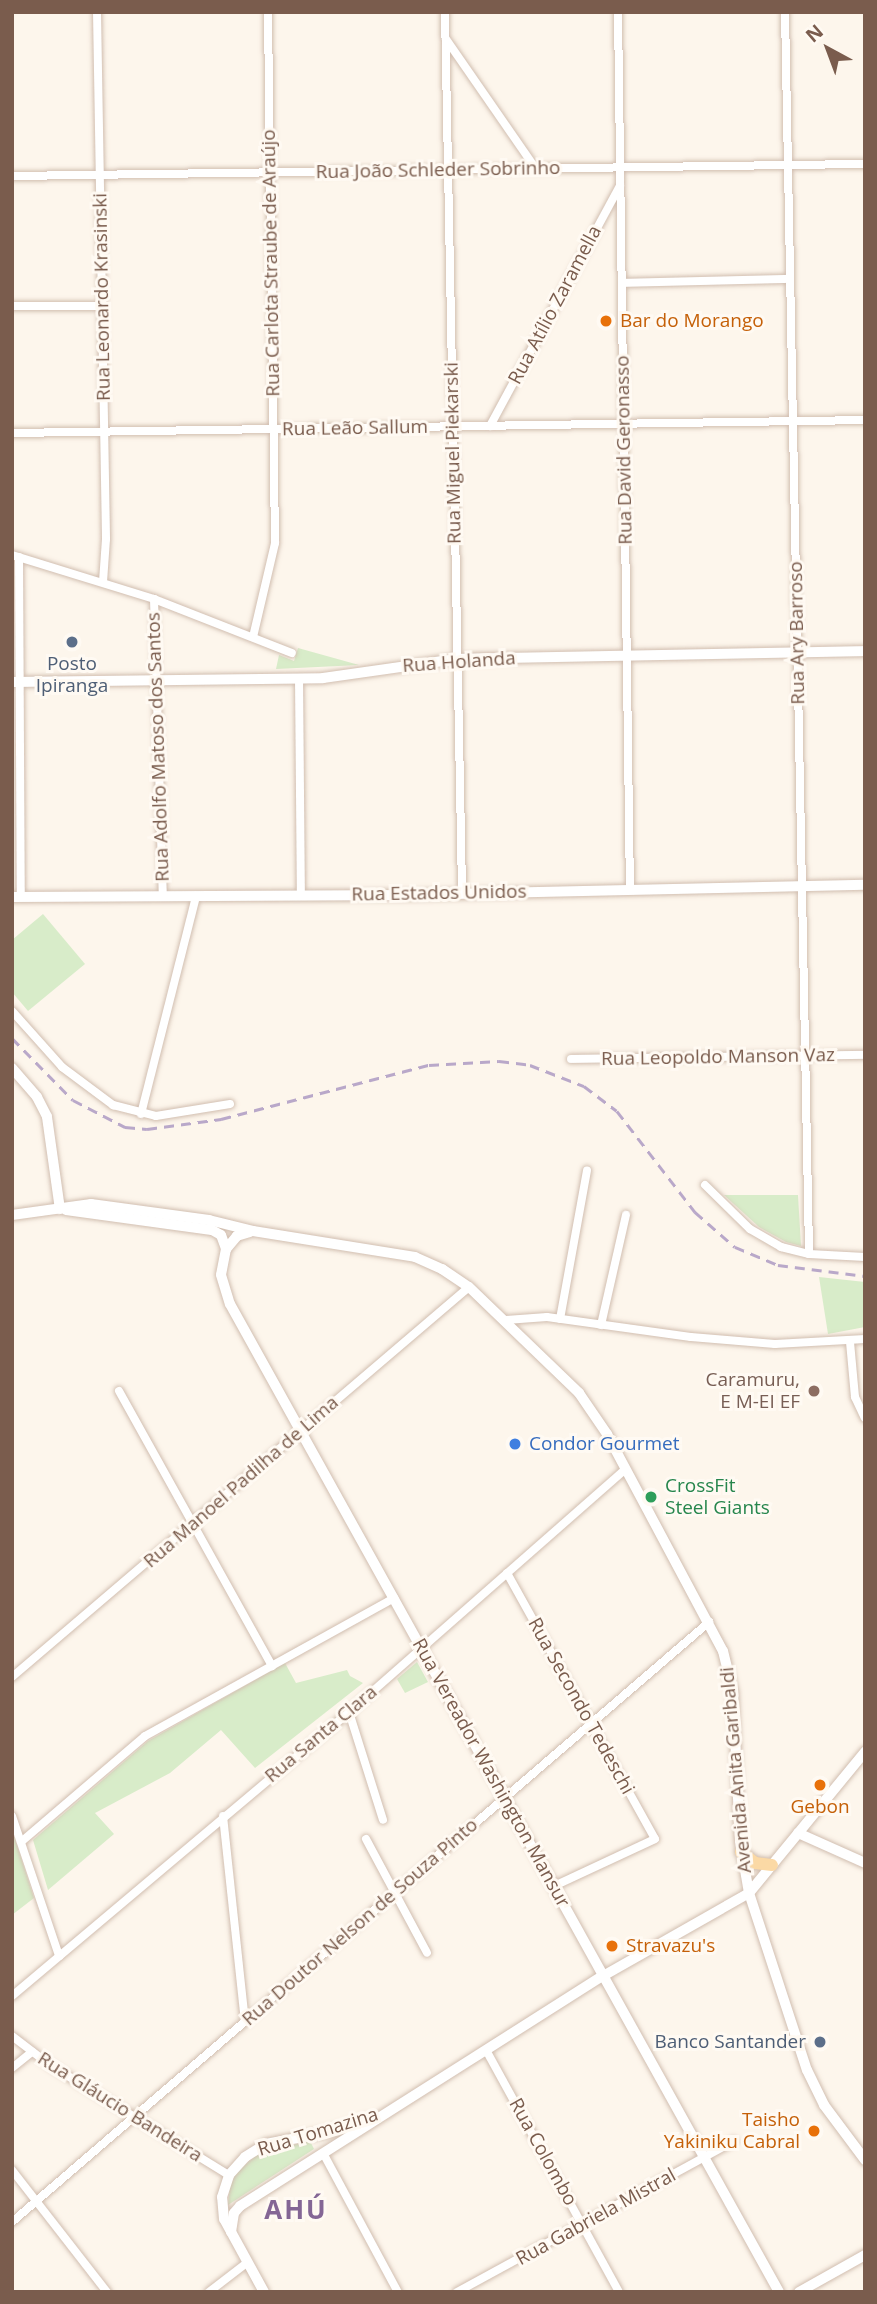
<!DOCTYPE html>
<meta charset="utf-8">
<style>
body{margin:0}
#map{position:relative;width:877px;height:2304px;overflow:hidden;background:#fdf6ec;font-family:"Open Sans",sans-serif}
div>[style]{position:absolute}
.green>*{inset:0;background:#d8ecc9}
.roads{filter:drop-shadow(0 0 2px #d1beb0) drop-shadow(0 0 2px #d1beb0)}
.street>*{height:8px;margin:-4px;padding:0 4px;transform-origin:4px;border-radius:4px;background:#fff}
.secondary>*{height:10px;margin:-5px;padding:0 5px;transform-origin:5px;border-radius:5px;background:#fff}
.primary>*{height:12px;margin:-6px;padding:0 6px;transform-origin:6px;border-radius:6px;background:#fbd9a5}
.rail>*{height:2.5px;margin-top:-1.25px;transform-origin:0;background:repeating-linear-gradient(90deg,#b9a8c9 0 10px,transparent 0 17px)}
.dots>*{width:19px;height:19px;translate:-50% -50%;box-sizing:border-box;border:4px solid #fffaf3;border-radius:50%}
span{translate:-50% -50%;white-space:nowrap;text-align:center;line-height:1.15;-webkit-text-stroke:6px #fffaf3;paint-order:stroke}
.street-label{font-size:19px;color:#7a5c4d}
.food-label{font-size:19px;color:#c56008}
.left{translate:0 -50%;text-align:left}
.right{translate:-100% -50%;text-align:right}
.service-label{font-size:19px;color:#4e5e75}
.education-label{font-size:19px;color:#785e54}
.shop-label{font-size:19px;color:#366cbe}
.leisure-label{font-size:19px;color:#27864d}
.district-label{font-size:26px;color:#846695;font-weight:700;letter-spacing:2px}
.frame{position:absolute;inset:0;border:14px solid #7a5c4d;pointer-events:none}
.north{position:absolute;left:793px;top:14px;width:70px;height:70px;-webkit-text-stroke:5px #fffaf3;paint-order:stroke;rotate:319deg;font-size:19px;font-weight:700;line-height:28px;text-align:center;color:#7a5c4d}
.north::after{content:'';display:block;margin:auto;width:24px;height:32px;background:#7a5c4d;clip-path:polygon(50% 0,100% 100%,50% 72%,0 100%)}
</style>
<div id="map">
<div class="green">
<i style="clip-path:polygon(298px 648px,359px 665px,276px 669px,279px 655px,294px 661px)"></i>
<i style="clip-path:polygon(43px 914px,85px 964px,28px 1011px,12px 992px,12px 940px)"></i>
<i style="clip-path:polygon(724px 1195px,798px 1195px,801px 1246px,786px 1242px,759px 1227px)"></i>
<i style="clip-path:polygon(819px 1277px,865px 1282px,865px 1327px,828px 1334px)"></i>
<i style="clip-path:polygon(417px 1662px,428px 1682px,405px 1693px,397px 1679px)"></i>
<i style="clip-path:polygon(285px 1663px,296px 1683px,347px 1670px,350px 1676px,363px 1683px,255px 1768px,221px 1730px,170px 1773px,95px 1813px,114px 1834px,48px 1890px,33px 1840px,148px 1741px)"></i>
<i style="clip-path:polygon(14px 1836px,34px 1898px,12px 1915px,12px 1837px)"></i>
<i style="clip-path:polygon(310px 2141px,314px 2149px,228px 2205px,230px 2185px,236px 2173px,259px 2153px)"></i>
</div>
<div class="roads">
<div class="street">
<i style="left:97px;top:12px;width:527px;rotate:89.02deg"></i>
<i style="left:106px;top:539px;width:43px;rotate:94deg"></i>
<i style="left:445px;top:12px;width:881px;rotate:88.89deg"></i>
<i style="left:618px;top:12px;width:877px;rotate:89.22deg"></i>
<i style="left:785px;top:12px;width:1242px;rotate:88.89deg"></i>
<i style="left:446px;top:39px;width:158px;rotate:55.3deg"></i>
<i style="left:12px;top:176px;width:853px;rotate:-0.81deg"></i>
<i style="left:622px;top:283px;width:168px;rotate:-1.4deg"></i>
<i style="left:12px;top:306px;width:90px"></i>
<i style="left:490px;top:426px;width:273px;rotate:-61.6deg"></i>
<i style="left:12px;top:433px;width:853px;rotate:-0.87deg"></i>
<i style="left:12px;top:555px;width:149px;rotate:17.2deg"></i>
<i style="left:154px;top:599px;width:148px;rotate:21.4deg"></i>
<i style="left:19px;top:557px;width:340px;rotate:89.7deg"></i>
<i style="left:154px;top:599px;width:297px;rotate:88.3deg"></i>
<i style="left:253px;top:637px;width:97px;rotate:-76.8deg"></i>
<i style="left:275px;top:543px;width:531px;rotate:-90.76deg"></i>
<i style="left:299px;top:678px;width:217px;rotate:89.5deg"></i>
<i style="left:12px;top:1011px;width:75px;rotate:48.2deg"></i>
<i style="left:62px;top:1067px;width:64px;rotate:36.7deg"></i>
<i style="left:113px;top:1105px;width:44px;rotate:14.3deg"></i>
<i style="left:156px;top:1116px;width:75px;rotate:-9.2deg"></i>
<i style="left:571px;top:1059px;width:294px;rotate:-0.8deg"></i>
<i style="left:141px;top:1114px;width:225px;rotate:-75.8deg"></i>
<i style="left:705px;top:1185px;width:63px;rotate:44.4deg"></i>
<i style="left:750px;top:1229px;width:36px;rotate:30deg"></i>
<i style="left:781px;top:1247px;width:29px;rotate:14deg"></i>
<i style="left:809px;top:1254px;width:56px;rotate:3.1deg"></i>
<i style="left:560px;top:1319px;width:151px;rotate:-79.7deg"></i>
<i style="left:506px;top:1320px;width:41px;rotate:-4.2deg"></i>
<i style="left:547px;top:1317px;width:145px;rotate:7.9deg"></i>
<i style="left:691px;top:1337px;width:84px;rotate:4.8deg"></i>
<i style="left:775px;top:1344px;width:90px;rotate:-3.2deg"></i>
<i style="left:601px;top:1325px;width:113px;rotate:-77.2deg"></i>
<i style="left:850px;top:1342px;width:55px;rotate:84.8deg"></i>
<i style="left:855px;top:1397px;width:23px;rotate:65deg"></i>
<i style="left:119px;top:1391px;width:315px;rotate:60.9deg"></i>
<i style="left:507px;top:1573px;width:304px;rotate:60.9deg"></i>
<i style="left:655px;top:1839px;width:111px;rotate:155deg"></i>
<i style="left:12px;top:1677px;width:601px;rotate:-40.48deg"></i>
<i style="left:349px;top:1712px;width:113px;rotate:72.5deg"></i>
<i style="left:12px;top:1816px;width:148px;rotate:71.4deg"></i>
<i style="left:223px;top:1816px;width:207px;rotate:83.9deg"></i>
<i style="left:366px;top:1839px;width:129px;rotate:61.8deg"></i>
<i style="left:21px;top:1842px;width:163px;rotate:-40.5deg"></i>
<i style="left:145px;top:1736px;width:285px;rotate:-29deg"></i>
<i style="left:12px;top:1996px;width:441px;rotate:-40.1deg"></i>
<i style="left:349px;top:1712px;width:368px;rotate:-41.3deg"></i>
<i style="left:12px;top:2036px;width:48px;rotate:37.3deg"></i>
<i style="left:50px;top:2065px;width:210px;rotate:31.6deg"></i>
<i style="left:486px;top:2050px;width:276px;rotate:61.2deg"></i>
<i style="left:12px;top:2068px;width:26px;rotate:-39deg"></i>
<i style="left:323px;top:2153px;width:158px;rotate:61.7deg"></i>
<i style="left:12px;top:2170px;width:155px;rotate:52.1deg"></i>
<i style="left:12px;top:2222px;width:920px;rotate:-40.72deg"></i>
<i style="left:209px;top:2292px;width:49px;rotate:-37.6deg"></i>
<i style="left:457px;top:2292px;width:315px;rotate:-28.6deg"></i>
</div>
<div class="secondary">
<i style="left:12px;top:682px;width:311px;rotate:-0.7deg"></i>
<i style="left:323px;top:678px;width:135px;rotate:-8.1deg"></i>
<i style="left:457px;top:659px;width:408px;rotate:-1.1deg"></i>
<i style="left:12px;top:897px;width:399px;rotate:-0.3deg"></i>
<i style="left:411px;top:895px;width:454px;rotate:-1.3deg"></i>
<i style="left:12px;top:1068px;width:38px;rotate:49deg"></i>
<i style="left:37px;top:1097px;width:22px;rotate:63deg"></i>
<i style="left:47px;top:1117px;width:93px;rotate:82deg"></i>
<i style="left:66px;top:1210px;width:147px;rotate:7.8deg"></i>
<i style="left:212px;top:1230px;width:10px;rotate:29deg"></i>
<i style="left:221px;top:1235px;width:15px;rotate:70deg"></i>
<i style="left:12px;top:1215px;width:80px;rotate:-7.9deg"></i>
<i style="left:91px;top:1204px;width:119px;rotate:7.7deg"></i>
<i style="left:209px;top:1220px;width:45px;rotate:14deg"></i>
<i style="left:253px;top:1231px;width:164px;rotate:9.1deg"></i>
<i style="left:415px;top:1257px;width:30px;rotate:24deg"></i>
<i style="left:442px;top:1269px;width:32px;rotate:34deg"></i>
<i style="left:469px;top:1287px;width:153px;rotate:43.9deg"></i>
<i style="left:579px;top:1393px;width:50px;rotate:55.7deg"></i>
<i style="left:607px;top:1434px;width:246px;rotate:61.9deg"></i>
<i style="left:723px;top:1651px;width:42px;rotate:76.3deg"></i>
<i style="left:733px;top:1692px;width:149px;rotate:87.3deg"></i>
<i style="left:740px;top:1841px;width:53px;rotate:80.2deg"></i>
<i style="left:749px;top:1893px;width:186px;rotate:71.9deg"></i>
<i style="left:807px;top:2070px;width:39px;rotate:64deg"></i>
<i style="left:824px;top:2105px;width:69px;rotate:53.3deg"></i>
<i style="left:250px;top:1232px;width:14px;rotate:163deg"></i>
<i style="left:237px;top:1236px;width:17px;rotate:130deg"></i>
<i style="left:226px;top:1249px;width:26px;rotate:101deg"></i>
<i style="left:221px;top:1275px;width:30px;rotate:73deg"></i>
<i style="left:230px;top:1304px;width:1130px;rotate:60.94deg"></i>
<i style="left:798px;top:1833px;width:73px;rotate:24.1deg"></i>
<i style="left:231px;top:2232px;width:19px;rotate:-81deg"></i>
<i style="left:234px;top:2213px;width:9px;rotate:-49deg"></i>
<i style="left:240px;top:2206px;width:430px;rotate:-32.4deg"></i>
<i style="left:603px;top:1976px;width:168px;rotate:-29.6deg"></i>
<i style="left:749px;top:1893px;width:183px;rotate:-50.6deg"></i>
<i style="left:264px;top:2292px;width:83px;rotate:-118.7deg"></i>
<i style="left:224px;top:2219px;width:22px;rotate:-95deg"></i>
<i style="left:222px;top:2197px;width:23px;rotate:-72deg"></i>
<i style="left:229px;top:2175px;width:24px;rotate:-48deg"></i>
<i style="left:245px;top:2157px;width:25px;rotate:-32deg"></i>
<i style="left:266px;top:2144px;width:64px;rotate:-10.8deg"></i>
<i style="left:329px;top:2132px;width:40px;rotate:-18deg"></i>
<i style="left:799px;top:2292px;width:76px;rotate:-29.3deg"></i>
</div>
<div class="primary">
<i style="left:741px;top:1852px;width:18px;rotate:38deg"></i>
<i style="left:755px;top:1863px;width:17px;rotate:7deg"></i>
</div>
</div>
<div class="rail">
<i style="left:12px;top:1038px;width:87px;rotate:45.5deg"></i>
<i style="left:73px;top:1100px;width:59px;rotate:27.4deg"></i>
<i style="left:125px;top:1127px;width:22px;rotate:5deg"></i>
<i style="left:147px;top:1129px;width:75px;rotate:-7.7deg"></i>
<i style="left:221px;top:1119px;width:215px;rotate:-14.6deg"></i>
<i style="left:429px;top:1065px;width:70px;rotate:-3.3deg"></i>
<i style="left:499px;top:1061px;width:31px;rotate:7deg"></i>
<i style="left:530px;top:1065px;width:58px;rotate:21.3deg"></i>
<i style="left:584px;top:1086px;width:41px;rotate:37.1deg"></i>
<i style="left:617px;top:1111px;width:128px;rotate:52.3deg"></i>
<i style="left:695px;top:1212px;width:53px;rotate:41.2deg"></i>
<i style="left:735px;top:1247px;width:47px;rotate:22.7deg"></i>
<i style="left:778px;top:1265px;width:88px;rotate:7.2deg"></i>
</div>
<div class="dots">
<i style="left:606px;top:321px;background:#e8710a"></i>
<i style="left:72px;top:642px;background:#5c6f8a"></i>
<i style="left:814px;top:1391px;background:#8d6e63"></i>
<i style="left:515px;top:1444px;background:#3f7fe0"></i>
<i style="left:651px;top:1497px;background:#2e9e5b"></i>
<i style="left:820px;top:1785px;background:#e8710a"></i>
<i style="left:612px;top:1946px;background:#e8710a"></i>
<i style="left:820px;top:2042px;background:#5c6f8a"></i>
<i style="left:814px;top:2131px;background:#e8710a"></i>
</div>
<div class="street-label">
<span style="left:438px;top:170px;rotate:-1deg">Rua João Schleder Sobrinho</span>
<span style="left:271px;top:263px;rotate:-91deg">Rua Carlota Straube de Araújo</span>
<span style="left:102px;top:297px;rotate:-91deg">Rua Leonardo Krasinski</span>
<span style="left:555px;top:305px;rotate:-62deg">Rua Atílio Zaramella</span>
<span style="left:355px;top:428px;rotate:-1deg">Rua Leão Sallum</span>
<span style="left:624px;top:450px;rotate:-91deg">Rua David Geronasso</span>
<span style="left:453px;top:453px;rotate:-91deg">Rua Miguel Piekarski</span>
<span style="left:797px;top:633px;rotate:-91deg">Rua Ary Barroso</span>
<span style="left:459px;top:662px;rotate:-4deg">Rua Holanda</span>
<span style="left:158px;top:747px;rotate:-92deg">Rua Adolfo Matoso dos Santos</span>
<span style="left:439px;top:893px;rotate:-1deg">Rua Estados Unidos</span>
<span style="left:718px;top:1057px;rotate:-1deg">Rua Leopoldo Manson Vaz</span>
<span style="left:241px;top:1482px;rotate:-41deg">Rua Manoel Padilha de Lima</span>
<span style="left:581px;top:1706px;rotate:61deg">Rua Secondo Tedeschi</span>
<span style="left:321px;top:1734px;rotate:-40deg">Rua Santa Clara</span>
<span style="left:736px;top:1770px;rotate:-95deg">Avenida Anita Garibaldi</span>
<span style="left:491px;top:1773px;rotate:61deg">Rua Vereador Washington Mansur</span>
<span style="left:360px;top:1922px;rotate:-41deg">Rua Doutor Nelson de Souza Pinto</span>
<span style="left:120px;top:2107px;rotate:32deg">Rua Gláucio Bandeira</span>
<span style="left:318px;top:2132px;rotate:-17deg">Rua Tomazina</span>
<span style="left:543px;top:2152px;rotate:61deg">Rua Colombo</span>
<span style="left:596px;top:2217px;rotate:-29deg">Rua Gabriela Mistral</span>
</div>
<div class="food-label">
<span class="left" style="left:620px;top:321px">Bar do Morango</span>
<span style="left:820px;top:1807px">Gebon</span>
<span class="left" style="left:626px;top:1946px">Stravazu's</span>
<span class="right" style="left:800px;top:2131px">Taisho<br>Yakiniku Cabral</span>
</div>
<div class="service-label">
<span style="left:72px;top:675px">Posto<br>Ipiranga</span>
<span class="right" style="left:806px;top:2042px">Banco Santander</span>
</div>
<div class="education-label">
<span class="right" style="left:800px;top:1391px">Caramuru,<br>E M-EI EF</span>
</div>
<div class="shop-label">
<span class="left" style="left:529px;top:1444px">Condor Gourmet</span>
</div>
<div class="leisure-label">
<span class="left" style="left:665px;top:1497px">CrossFit<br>Steel Giants</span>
</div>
<div class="district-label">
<span style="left:296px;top:2210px">AHÚ</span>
</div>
<div class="frame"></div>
<div class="north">N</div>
</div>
